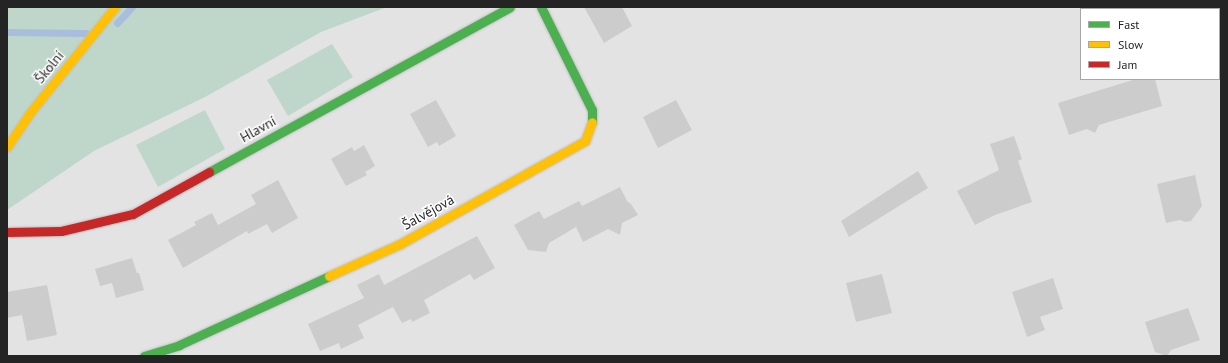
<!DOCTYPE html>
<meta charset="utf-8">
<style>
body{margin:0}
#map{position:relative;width:1228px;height:363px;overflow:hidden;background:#e3e3e4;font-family:"PT Sans",sans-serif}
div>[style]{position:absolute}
.green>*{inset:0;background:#bfd7cb}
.stream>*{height:7px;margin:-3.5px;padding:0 3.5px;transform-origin:3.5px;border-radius:3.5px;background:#a8bedc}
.building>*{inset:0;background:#cdcccd}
.roads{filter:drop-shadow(0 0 1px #bfbfc0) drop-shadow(0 0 1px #bfbfc0)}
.fast>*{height:9px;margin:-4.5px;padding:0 4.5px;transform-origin:4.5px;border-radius:4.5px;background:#4caf50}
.slow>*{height:9px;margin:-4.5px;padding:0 4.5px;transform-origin:4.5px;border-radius:4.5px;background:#ffc107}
.jam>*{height:9px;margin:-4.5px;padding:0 4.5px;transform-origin:4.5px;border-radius:4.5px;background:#c62828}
span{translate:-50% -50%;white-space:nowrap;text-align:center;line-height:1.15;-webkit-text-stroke:3px #fff;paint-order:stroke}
.street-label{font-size:14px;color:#242425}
.frame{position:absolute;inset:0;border:8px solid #242425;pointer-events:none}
.legend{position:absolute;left:1080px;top:8px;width:140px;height:72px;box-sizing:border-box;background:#fff;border:1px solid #a7a7a8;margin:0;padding:5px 7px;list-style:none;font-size:12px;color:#242425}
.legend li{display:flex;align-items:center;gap:8px;height:20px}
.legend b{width:20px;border:1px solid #a7a7a8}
</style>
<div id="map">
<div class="green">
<i style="clip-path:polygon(7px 7px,387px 7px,321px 32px,205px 97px,94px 151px,7px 210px)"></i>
<i style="clip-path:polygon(332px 44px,353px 77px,288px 116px,267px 80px)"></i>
<i style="clip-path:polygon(205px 110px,225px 149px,158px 187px,136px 145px)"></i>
</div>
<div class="stream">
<i style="left:117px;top:23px;width:22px;rotate:-47deg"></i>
<i style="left:7px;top:32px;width:79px;rotate:0.7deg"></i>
</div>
<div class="building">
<i style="clip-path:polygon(584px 7px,622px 7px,632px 26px,604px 43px)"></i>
<i style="clip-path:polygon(1136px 79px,1155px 79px,1162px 106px,1099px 125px,1095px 133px,1087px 129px,1069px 135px,1058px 103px)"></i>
<i style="clip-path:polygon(436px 100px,456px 136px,439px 146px,437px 142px,428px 147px,410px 114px)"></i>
<i style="clip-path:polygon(676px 100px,692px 130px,658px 148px,643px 117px)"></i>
<i style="clip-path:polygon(1014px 136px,1022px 159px,1018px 161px,1032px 202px,995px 215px,975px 225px,957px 191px,999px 170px,990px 144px)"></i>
<i style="clip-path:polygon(364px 145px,375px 166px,365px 172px,367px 175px,346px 186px,331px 159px,352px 147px,354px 151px)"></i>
<i style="clip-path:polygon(918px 171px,928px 188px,849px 237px,841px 221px)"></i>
<i style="clip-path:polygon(1195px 175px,1202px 206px,1191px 221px,1185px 222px,1180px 220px,1166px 223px,1157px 184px)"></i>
<i style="clip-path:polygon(278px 180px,298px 218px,272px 233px,267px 224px,248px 234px,247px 231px,183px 268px,168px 240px,196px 225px,194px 222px,212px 213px,218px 225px,256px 204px,251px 195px)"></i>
<i style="clip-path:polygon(620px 187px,627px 201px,631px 204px,638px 215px,622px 223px,620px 235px,608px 229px,583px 242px,576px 227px,549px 243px,546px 252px,528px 250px,514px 225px,539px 211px,544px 219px,579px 201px,582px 206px)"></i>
<i style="clip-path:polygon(477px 236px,495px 268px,474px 280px,470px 274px,424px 300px,430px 313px,412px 322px,411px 319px,402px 323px,393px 307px,358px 325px,364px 338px,341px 349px,339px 343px,320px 351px,308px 324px,364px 298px,357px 285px,379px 274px,384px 285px)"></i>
<i style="clip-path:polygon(132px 258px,137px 273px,139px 273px,144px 290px,116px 298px,112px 283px,100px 286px,95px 269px)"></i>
<i style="clip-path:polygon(882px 274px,892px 313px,856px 322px,846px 283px)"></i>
<i style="clip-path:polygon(1053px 278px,1063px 309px,1040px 317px,1045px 330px,1027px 337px,1012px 292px)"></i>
<i style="clip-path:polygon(47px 285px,57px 335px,27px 341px,22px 315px,7px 318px,7px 292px)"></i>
<i style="clip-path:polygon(1188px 308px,1200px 340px,1171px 350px,1167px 356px,1155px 352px,1145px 322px)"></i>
</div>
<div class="roads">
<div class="fast">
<i style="left:541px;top:7px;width:115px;rotate:63.7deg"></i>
<i style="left:592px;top:110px;width:12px;rotate:90deg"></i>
<i style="left:209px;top:172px;width:343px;rotate:-28.7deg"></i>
<i style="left:144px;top:356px;width:37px;rotate:-17deg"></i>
<i style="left:179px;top:345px;width:165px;rotate:-24.7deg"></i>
</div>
<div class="slow">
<i style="left:7px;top:147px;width:40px;rotate:-56deg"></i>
<i style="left:29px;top:114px;width:137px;rotate:-51.2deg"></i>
<i style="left:329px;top:276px;width:78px;rotate:-24.3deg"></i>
<i style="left:400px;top:244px;width:212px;rotate:-29.1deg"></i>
<i style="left:585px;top:141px;width:20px;rotate:-70deg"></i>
</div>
<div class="jam">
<i style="left:7px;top:232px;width:54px;rotate:-1.1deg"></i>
<i style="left:61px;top:231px;width:74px;rotate:-13.3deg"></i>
<i style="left:133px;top:214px;width:87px;rotate:-28.9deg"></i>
</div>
</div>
<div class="street-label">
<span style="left:49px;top:67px;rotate:-51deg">Školní</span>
<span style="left:258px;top:129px;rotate:-29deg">Hlavní</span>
<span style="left:428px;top:212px;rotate:-29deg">Šalvějová</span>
</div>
<div class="frame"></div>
<ul class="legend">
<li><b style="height:5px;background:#4caf50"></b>Fast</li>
<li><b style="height:5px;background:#ffc107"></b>Slow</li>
<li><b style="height:5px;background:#c62828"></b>Jam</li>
</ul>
</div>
